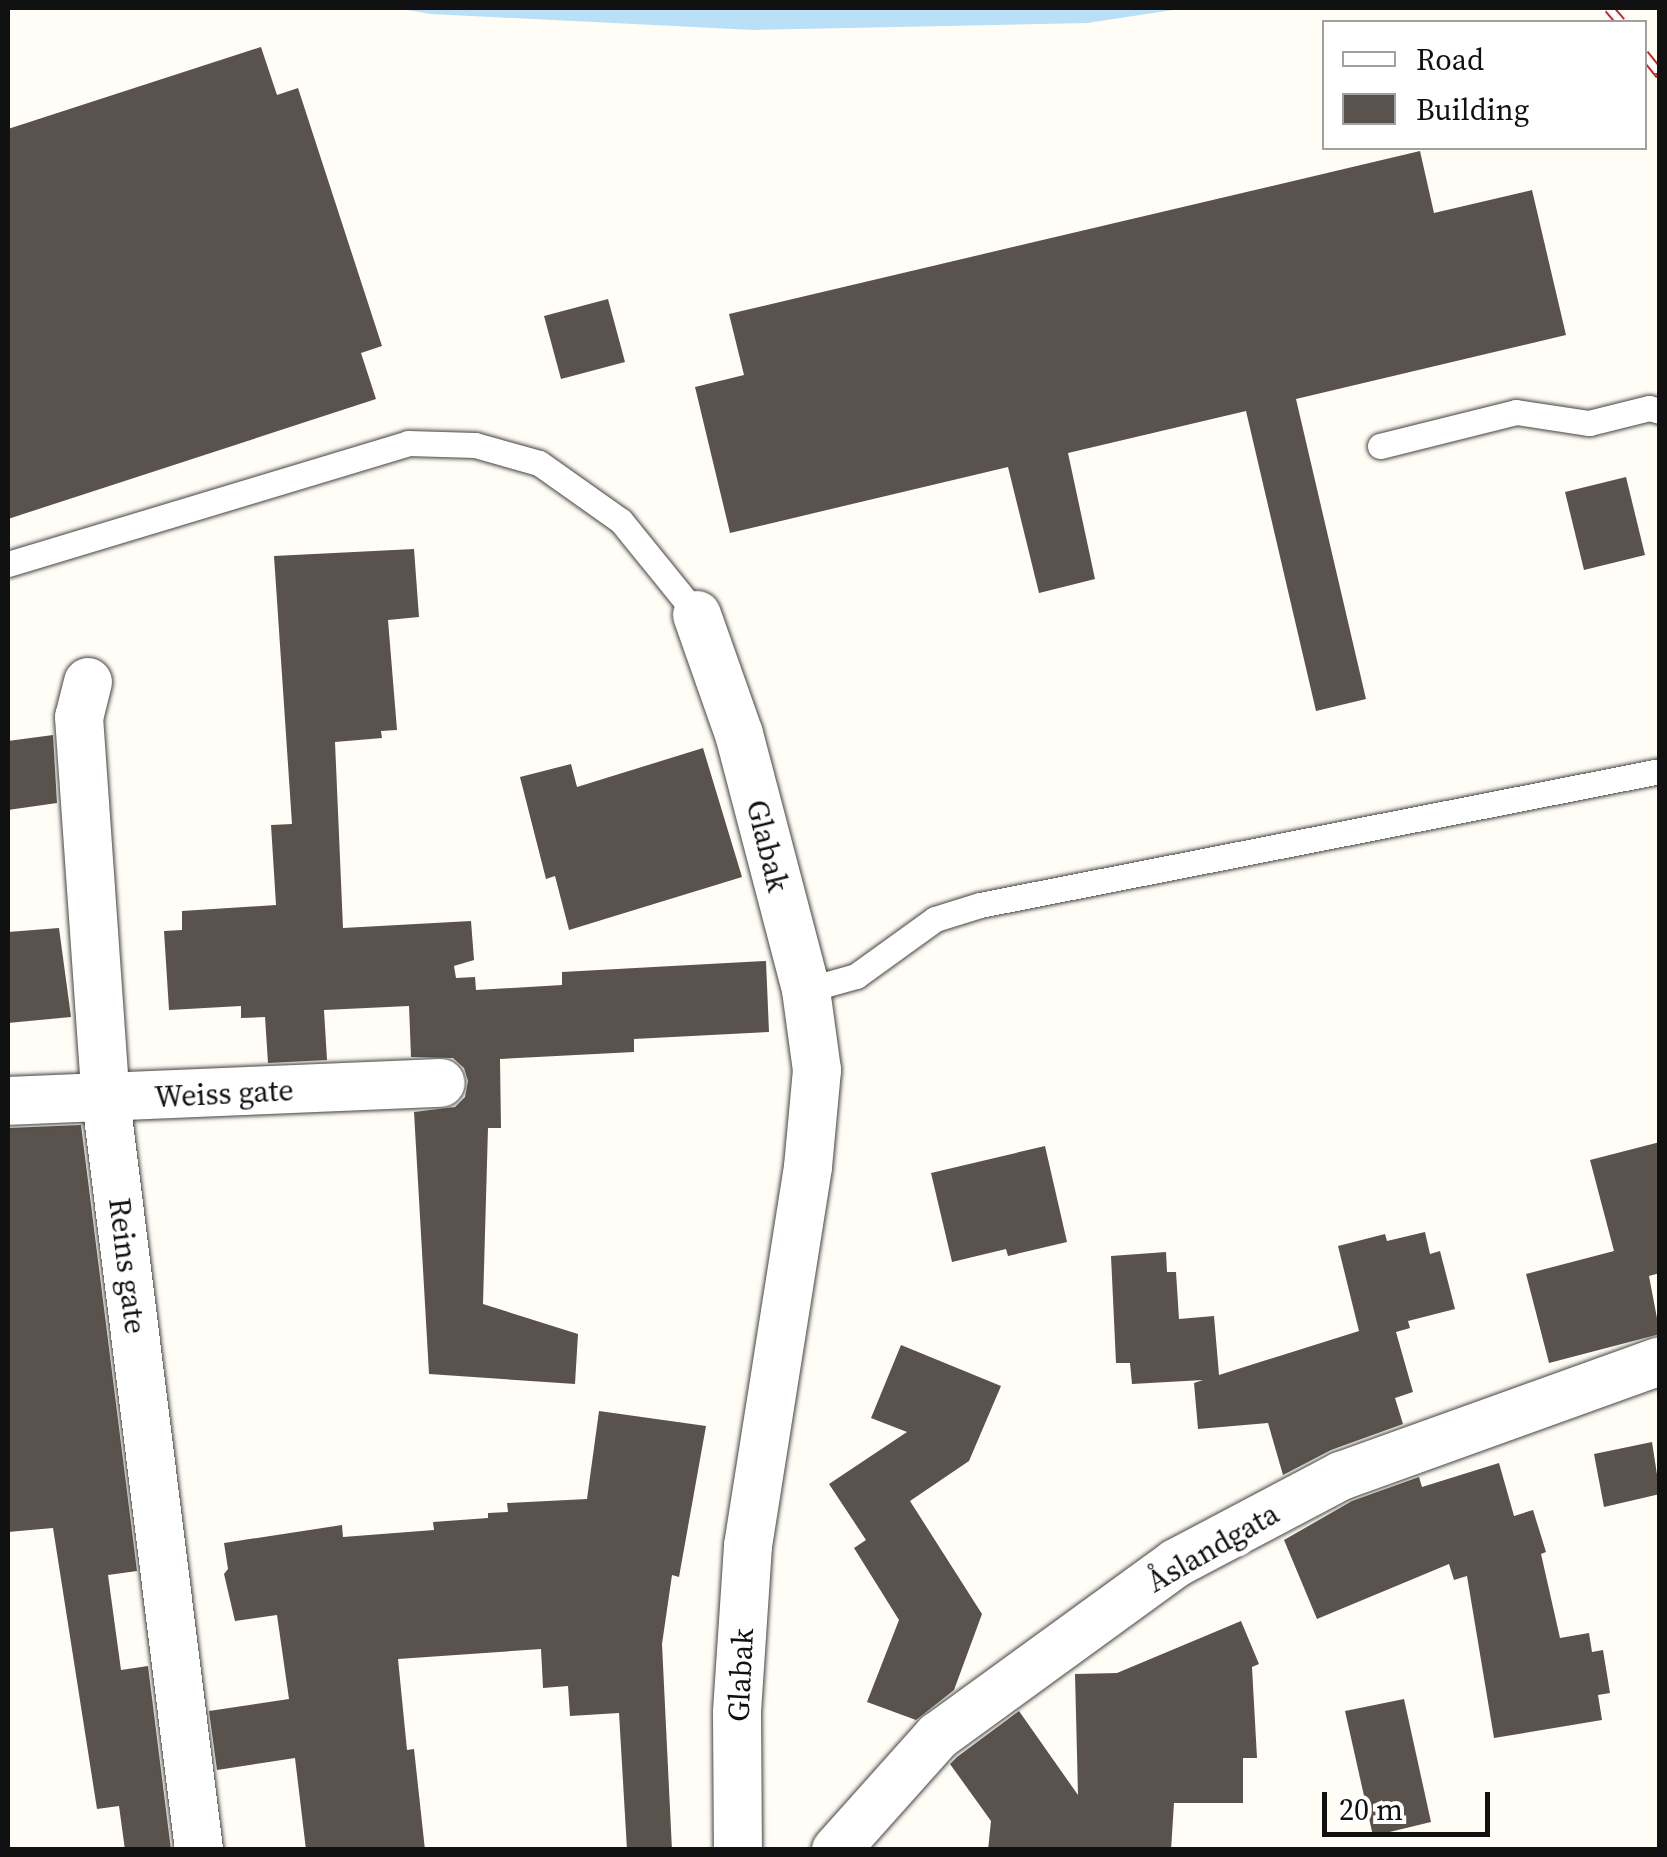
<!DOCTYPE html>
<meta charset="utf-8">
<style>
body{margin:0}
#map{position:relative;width:1667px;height:1857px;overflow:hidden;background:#fffdf5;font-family:"Source Serif 4",serif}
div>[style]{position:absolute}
.water>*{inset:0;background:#b9e0f7}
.building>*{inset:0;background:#5a524d}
.roads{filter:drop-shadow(0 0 2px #444) drop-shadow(0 0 2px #444)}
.lane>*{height:25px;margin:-12.5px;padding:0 12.5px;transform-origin:12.5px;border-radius:12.5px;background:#fff}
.street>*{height:48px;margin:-24px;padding:0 24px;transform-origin:24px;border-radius:24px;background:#fff}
.rail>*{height:11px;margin-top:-5.5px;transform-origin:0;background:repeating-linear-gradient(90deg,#fff 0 22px,#c4262e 0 44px);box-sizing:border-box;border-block:2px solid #c4262e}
span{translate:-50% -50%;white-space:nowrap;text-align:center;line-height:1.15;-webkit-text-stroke:10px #fff;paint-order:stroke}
.street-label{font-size:30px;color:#111}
.frame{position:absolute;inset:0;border:10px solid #111;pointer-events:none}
.legend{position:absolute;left:1322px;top:20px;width:325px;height:130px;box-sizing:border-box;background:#fff;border:2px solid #a0a0a0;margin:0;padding:12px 18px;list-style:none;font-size:30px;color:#111}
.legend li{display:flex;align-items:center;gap:20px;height:50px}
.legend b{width:50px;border:2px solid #a0a0a0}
.scale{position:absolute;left:1322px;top:1792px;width:168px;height:45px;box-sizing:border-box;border:5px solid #111;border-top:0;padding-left:12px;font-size:30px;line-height:35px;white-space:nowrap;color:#111;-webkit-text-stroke:8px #fff;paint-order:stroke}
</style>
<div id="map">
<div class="water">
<i style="clip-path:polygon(396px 8px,1186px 8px,1087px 23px,754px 30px,431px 14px)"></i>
</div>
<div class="building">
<i style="clip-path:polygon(261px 47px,277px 95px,298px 88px,382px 346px,361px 353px,376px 399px,8px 519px,8px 129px)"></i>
<i style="clip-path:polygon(1420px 151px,1434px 213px,1532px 190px,1566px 335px,1296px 399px,1366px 699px,1316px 711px,1246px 411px,1068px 453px,1095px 579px,1039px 593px,1008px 467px,730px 533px,695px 387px,744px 375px,729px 314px)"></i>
<i style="clip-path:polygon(608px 299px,625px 362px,561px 379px,544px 316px)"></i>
<i style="clip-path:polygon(1626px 477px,1645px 555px,1584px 570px,1565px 492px)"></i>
<i style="clip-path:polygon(414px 549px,419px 617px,388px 620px,397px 730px,381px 731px,382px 738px,335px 742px,343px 928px,471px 921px,474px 960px,454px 966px,456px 978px,475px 977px,476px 990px,562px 985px,562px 972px,766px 961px,769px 1032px,634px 1039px,634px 1052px,500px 1059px,501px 1128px,488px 1128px,483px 1304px,578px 1334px,575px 1384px,429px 1374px,414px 1112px,455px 1107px,465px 1097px,468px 1081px,464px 1068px,453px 1058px,411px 1057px,409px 1006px,324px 1010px,327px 1060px,268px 1063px,265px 1017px,241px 1018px,241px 1006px,169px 1010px,164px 931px,182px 930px,182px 911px,276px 905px,271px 825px,292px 824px,274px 556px)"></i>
<i style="clip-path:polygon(53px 735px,57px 803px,8px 810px,8px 741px)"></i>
<i style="clip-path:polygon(703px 748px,742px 877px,569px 930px,555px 876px,546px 879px,520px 777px,571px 764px,577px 787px)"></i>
<i style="clip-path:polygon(59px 928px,71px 1017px,8px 1023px,8px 932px)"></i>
<i style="clip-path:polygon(81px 1125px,137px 1571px,108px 1575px,121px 1670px,148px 1666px,171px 1850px,125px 1850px,119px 1806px,97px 1809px,53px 1528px,8px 1532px,8px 1128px)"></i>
<i style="clip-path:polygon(1660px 1142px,1660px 1273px,1649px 1276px,1660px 1334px,1549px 1363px,1526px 1274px,1614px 1251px,1590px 1160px)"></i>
<i style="clip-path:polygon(1045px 1146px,1067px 1242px,1008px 1256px,1006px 1249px,952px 1262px,931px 1173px)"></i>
<i style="clip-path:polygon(1425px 1232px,1430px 1254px,1440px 1251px,1455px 1309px,1408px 1321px,1410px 1328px,1396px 1332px,1413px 1392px,1395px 1398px,1403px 1424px,1331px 1450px,1283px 1475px,1268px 1423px,1198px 1429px,1194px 1383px,1203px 1380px,1132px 1384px,1130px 1363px,1116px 1363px,1111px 1256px,1166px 1252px,1167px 1272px,1176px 1272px,1179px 1319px,1214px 1316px,1219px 1375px,1359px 1331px,1338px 1246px,1385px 1234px,1387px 1241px)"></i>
<i style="clip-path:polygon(901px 1345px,1001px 1386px,969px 1461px,910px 1501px,982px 1614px,954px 1690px,916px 1720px,867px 1702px,899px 1620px,854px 1548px,866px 1540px,829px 1484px,907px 1432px,871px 1418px)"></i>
<i style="clip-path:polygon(599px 1411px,706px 1426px,679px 1577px,672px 1575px,662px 1644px,672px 1850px,627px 1850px,619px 1713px,570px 1716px,568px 1686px,543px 1688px,541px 1649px,398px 1659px,407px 1750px,414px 1749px,425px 1850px,306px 1850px,295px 1758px,217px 1770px,209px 1711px,289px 1699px,277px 1615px,235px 1621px,224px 1574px,228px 1569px,224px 1543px,342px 1525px,343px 1537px,434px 1530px,433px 1522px,488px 1518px,488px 1513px,508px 1512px,507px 1503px,587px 1499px)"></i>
<i style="clip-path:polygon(1652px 1442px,1660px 1494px,1604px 1507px,1594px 1454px)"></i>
<i style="clip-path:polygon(1499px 1463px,1514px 1516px,1533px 1510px,1546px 1552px,1541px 1554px,1560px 1638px,1589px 1633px,1592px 1652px,1603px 1650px,1610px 1693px,1598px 1695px,1602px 1720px,1494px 1738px,1467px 1576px,1454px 1580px,1449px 1564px,1317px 1619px,1284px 1540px,1352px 1501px,1419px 1477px,1422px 1487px)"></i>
<i style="clip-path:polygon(1241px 1621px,1259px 1664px,1252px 1667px,1257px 1758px,1243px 1758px,1243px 1803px,1174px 1803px,1171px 1850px,988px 1850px,991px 1821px,950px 1764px,957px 1757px,1019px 1711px,1078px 1795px,1075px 1674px,1117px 1673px)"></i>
<i style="clip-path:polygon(1404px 1699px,1431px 1822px,1373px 1836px,1345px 1711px)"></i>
</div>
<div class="roads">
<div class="lane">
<i style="left:1380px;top:446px;width:140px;rotate:-14deg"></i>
<i style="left:1516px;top:412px;width:74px;rotate:8.6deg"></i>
<i style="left:1589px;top:423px;width:62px;rotate:-14deg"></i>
<i style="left:1649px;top:408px;width:11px;rotate:15deg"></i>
<i style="left:8px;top:564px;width:418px;rotate:-16.8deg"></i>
<i style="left:408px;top:443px;width:67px;rotate:1.7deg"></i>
<i style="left:475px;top:445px;width:66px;rotate:15.7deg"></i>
<i style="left:539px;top:463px;width:100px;rotate:35.3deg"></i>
<i style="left:621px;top:521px;width:121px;rotate:51deg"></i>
<i style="left:806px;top:990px;width:52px;rotate:-15.6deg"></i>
<i style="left:856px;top:976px;width:97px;rotate:-35.8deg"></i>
<i style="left:935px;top:919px;width:47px;rotate:-17.3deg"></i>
<i style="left:980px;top:905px;width:693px;rotate:-11.15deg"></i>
</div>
<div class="street">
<i style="left:697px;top:615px;width:126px;rotate:70.6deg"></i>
<i style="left:739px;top:734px;width:265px;rotate:75.3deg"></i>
<i style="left:806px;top:990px;width:81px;rotate:82.2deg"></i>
<i style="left:817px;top:1070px;width:97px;rotate:95.3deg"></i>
<i style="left:808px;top:1167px;width:384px;rotate:99deg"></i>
<i style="left:748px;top:1546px;width:167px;rotate:93.8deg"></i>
<i style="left:737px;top:1713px;width:137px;rotate:89.6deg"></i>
<i style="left:88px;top:682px;width:36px;rotate:104deg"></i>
<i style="left:79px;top:717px;width:384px;rotate:86deg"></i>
<i style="left:106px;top:1100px;width:756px;rotate:82.93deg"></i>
<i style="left:8px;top:1101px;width:433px;rotate:-2.4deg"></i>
<i style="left:836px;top:1850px;width:153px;rotate:-48.2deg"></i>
<i style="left:938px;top:1736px;width:294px;rotate:-36deg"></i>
<i style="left:1176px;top:1563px;width:187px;rotate:-27.8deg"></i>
<i style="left:1341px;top:1476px;width:339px;rotate:-19.8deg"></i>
</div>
</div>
<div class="rail">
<i style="left:1609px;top:8px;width:18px;rotate:49deg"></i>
<i style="left:1644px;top:54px;width:26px;rotate:51deg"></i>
</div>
<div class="street-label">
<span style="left:767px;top:846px;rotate:76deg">Glabak</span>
<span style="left:224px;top:1094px;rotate:-3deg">Weiss gate</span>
<span style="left:127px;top:1266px;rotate:83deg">Reins gate</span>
<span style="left:1213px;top:1548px;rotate:-30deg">Åslandgata</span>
<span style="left:741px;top:1675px;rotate:-87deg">Glabak</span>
</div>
<div class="frame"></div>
<ul class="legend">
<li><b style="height:12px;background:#fff"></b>Road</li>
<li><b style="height:28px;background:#5a524d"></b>Building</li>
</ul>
<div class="scale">20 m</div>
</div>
